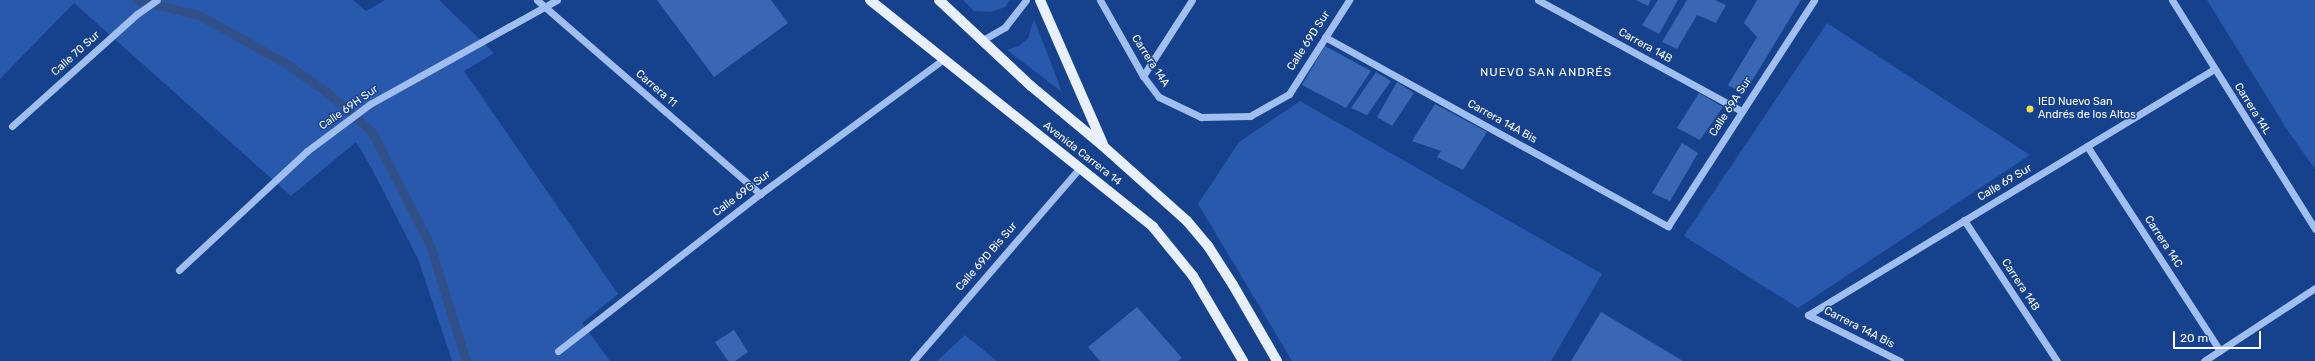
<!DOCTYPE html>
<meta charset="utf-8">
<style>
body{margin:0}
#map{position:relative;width:2315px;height:361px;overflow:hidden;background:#16418d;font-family:Rubik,sans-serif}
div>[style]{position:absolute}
.green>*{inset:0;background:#2859ac}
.stream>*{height:9px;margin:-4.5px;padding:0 4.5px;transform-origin:4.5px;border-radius:4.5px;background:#315089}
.building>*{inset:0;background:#3a67b4}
.minor>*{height:7px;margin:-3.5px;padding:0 3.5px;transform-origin:3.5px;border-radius:3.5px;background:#a0bef0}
.major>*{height:10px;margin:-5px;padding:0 5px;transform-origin:5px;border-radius:5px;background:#e8f0ff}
.dots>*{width:11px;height:11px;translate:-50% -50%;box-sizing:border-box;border:2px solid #16418d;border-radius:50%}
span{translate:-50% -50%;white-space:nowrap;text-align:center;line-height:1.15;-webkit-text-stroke:3px #16418d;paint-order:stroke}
.street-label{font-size:11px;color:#fff}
.poi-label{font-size:11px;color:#fff}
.left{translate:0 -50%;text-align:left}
.neighbourhood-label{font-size:12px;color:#fff;letter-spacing:1px}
.scale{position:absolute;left:2173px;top:331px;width:88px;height:18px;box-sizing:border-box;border:2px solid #fff;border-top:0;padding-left:5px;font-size:12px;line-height:14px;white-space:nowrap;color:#fff;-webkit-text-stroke:3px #16418d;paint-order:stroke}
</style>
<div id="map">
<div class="green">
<i style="clip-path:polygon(0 0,353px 0,366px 11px,385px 0,439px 0,494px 53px,464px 71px,618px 294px,582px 323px,610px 361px,452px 361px,418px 259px,372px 169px,356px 142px,291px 196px,74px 3px,0 79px)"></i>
<i style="clip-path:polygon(963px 0,1010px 0,1005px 7px,991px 12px,974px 11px)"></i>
<i style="clip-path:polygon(2207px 0,2315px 0,2315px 169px,2288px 131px)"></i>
<i style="clip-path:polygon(1034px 19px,1062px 92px,1007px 50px,1019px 46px,1028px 38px)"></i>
<i style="clip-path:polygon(1827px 23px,2030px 155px,1798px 308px,1684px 236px)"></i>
<i style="clip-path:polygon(1300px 101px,1602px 274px,1551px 361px,1292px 361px,1198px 204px,1239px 142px)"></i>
<i style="clip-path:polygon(965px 335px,997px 361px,937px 361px)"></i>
</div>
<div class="stream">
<i style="left:137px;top:0;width:64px;rotate:13.6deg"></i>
<i style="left:199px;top:15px;width:101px;rotate:29.1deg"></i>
<i style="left:287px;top:64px;width:50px;rotate:35.3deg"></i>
<i style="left:328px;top:93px;width:59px;rotate:41.6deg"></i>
<i style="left:372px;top:132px;width:127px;rotate:62.8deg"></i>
<i style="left:430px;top:245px;width:121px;rotate:72.8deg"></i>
</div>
<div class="building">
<i style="clip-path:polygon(657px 0,771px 0,788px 23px,714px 77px)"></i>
<i style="clip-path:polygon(1636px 0,1651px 0,1648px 6px)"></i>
<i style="clip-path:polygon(1658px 0,1678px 0,1659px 34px,1642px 25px)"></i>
<i style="clip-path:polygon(1687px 0,1715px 0,1726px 5px,1716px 23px,1697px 15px,1677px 49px,1662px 42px)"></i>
<i style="clip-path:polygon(1757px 0,1801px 0,1744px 94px,1728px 85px,1757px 37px,1744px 23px)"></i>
<i style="clip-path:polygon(1325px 46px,1371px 71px,1346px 108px,1302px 85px)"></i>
<i style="clip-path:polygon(1376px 72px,1391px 81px,1367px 115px,1351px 108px)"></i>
<i style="clip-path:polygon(1397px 82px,1414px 93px,1392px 126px,1377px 117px)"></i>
<i style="clip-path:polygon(1699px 93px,1723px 107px,1700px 140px,1677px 128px)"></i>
<i style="clip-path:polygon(1435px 104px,1487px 132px,1463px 170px,1437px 157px,1441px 151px,1412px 141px)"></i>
<i style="clip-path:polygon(1682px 143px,1698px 153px,1670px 201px,1652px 193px)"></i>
<i style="clip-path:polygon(1137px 307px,1182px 358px,1178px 361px,1100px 361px,1088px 347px)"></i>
<i style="clip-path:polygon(1601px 312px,1683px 361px,1571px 361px)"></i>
<i style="clip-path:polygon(734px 330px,748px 352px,735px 361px,728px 361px,715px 342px)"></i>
</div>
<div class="minor">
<i style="left:537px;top:0;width:296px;rotate:41deg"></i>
<i style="left:1100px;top:0;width:87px;rotate:60.5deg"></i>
<i style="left:1143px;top:76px;width:26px;rotate:53deg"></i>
<i style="left:1159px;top:97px;width:47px;rotate:25.5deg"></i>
<i style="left:1201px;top:117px;width:49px;rotate:-1.2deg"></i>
<i style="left:1250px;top:116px;width:45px;rotate:-29.4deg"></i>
<i style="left:1289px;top:94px;width:112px;rotate:-57.4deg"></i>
<i style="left:1538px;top:0;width:232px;rotate:28.6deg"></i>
<i style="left:2172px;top:0;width:270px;rotate:58deg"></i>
<i style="left:1325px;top:37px;width:392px;rotate:28.9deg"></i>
<i style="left:1668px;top:226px;width:269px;rotate:-57.1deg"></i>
<i style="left:981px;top:41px;width:28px;rotate:-30deg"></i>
<i style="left:1005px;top:27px;width:34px;rotate:-52deg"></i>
<i style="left:1143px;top:76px;width:90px;rotate:-57.2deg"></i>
<i style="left:12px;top:126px;width:168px;rotate:-41.9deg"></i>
<i style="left:137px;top:14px;width:24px;rotate:-35deg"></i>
<i style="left:2087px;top:146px;width:244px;rotate:57deg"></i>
<i style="left:1964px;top:220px;width:169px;rotate:56.6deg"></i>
<i style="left:179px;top:270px;width:175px;rotate:-42.9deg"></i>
<i style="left:307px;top:151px;width:79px;rotate:-36.7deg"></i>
<i style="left:370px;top:104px;width:214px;rotate:-29.1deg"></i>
<i style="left:1808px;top:315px;width:475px;rotate:-31.2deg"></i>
<i style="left:1808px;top:315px;width:103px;rotate:26.6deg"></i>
<i style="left:558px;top:351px;width:256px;rotate:-37.9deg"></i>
<i style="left:760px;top:194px;width:228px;rotate:-36.3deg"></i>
<i style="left:913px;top:361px;width:254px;rotate:-49.2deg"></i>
<i style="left:2204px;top:361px;width:133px;rotate:-33.3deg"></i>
</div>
<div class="major">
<i style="left:870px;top:0;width:363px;rotate:38.7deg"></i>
<i style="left:1153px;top:227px;width:63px;rotate:50.8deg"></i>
<i style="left:1193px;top:276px;width:99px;rotate:59.5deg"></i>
<i style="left:939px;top:0;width:126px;rotate:43.1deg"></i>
<i style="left:1031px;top:86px;width:94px;rotate:39.8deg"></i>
<i style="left:1103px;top:146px;width:113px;rotate:41.8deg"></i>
<i style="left:1187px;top:221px;width:33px;rotate:50deg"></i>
<i style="left:1208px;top:246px;width:46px;rotate:57.3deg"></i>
<i style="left:1233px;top:285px;width:88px;rotate:59.9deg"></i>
<i style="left:1040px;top:0;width:157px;rotate:66.4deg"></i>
</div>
<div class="dots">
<i style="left:2030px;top:109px;background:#ffdc5e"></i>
</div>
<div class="street-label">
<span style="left:1309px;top:41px;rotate:-57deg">Calle 69D Sur</span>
<span style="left:1645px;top:46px;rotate:29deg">Carrera 14B</span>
<span style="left:76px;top:54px;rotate:-42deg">Calle 70 Sur</span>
<span style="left:1150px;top:61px;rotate:57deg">Carrera 14A</span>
<span style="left:656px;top:89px;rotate:41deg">Carrera 11</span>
<span style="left:1731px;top:107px;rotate:-57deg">Calle 69A Sur</span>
<span style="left:349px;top:108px;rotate:-35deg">Calle 69H Sur</span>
<span style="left:2252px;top:109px;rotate:58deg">Carrera 14L</span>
<span style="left:1502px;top:122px;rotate:29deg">Carrera 14A Bis</span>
<span style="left:1082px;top:154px;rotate:38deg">Avenida Carrera 14</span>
<span style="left:2005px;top:183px;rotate:-31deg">Calle 69 Sur</span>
<span style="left:742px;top:194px;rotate:-37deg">Calle 69G Sur</span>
<span style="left:2163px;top:242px;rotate:57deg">Carrera 14C</span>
<span style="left:987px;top:257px;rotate:-49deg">Calle 69D Bis Sur</span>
<span style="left:2020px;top:285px;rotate:57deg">Carrera 14B</span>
<span style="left:1859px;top:328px;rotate:27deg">Carrera 14A Bis</span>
</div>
<div class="poi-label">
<span class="left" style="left:2038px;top:109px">IED Nuevo San<br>Andrés de los Altos</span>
</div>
<div class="neighbourhood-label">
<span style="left:1546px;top:73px">NUEVO SAN ANDRÉS</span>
</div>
<div class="scale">20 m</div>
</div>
